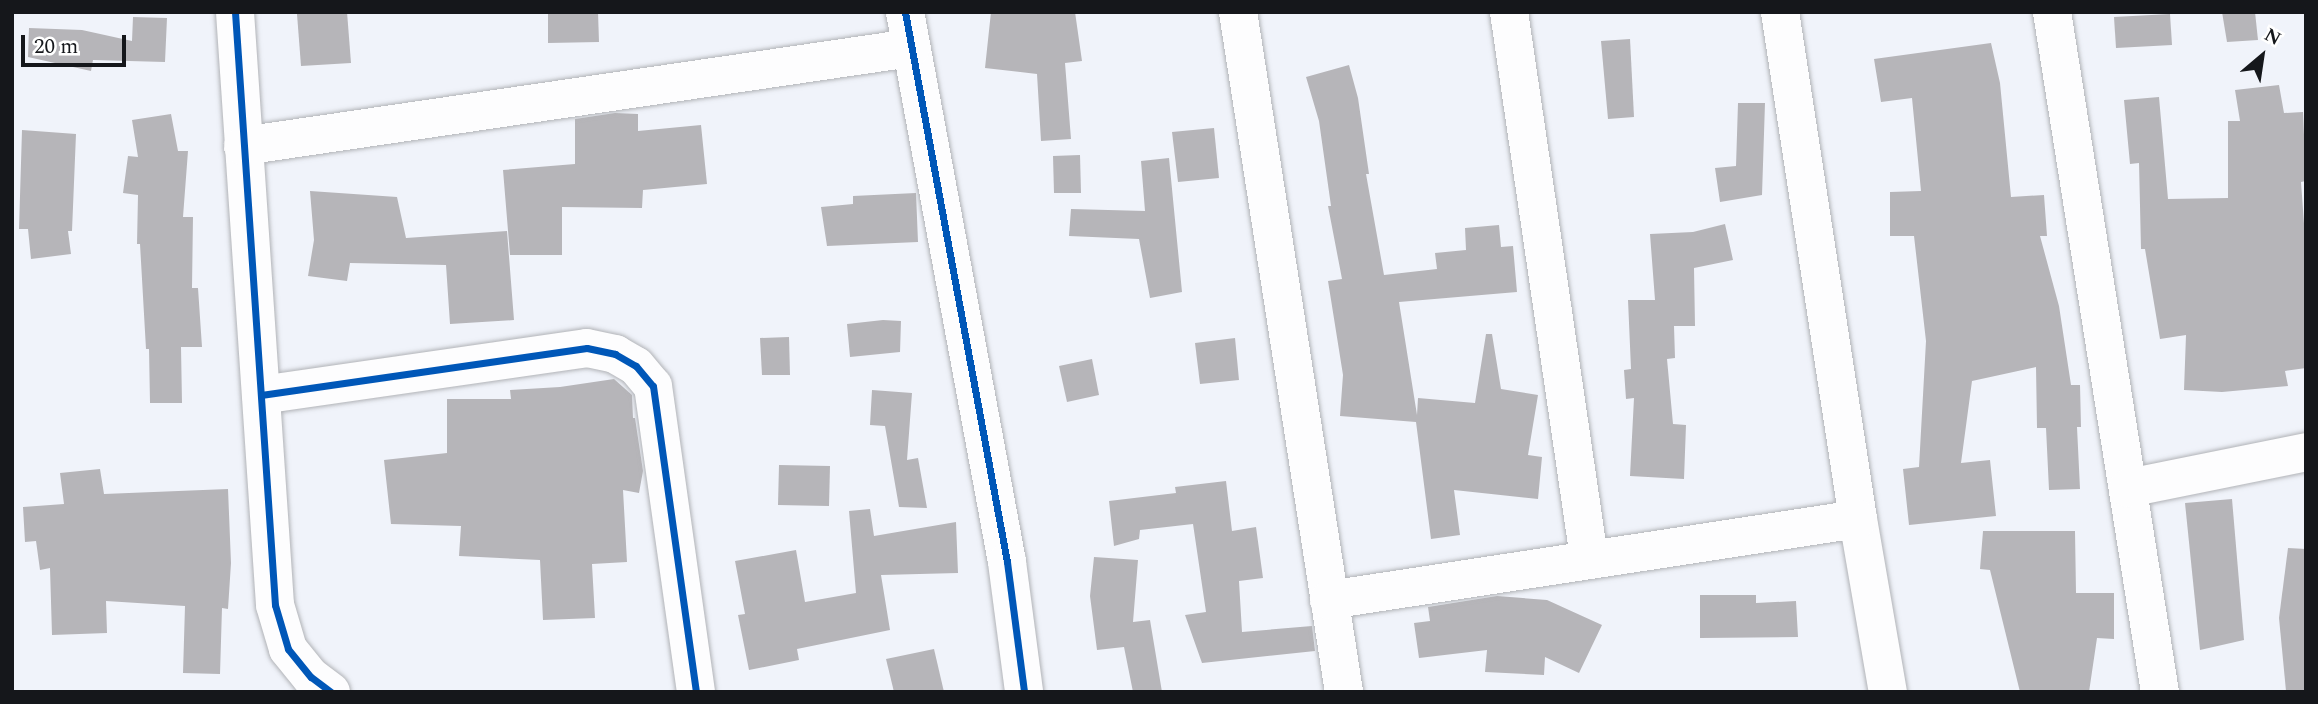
<!DOCTYPE html>
<style>
body{margin:0}
#map{position:relative;width:2318px;height:704px;overflow:hidden;background:#f0f3fa;font-family:Spectral,serif}
div>[style]{position:absolute}
.building>*{inset:0;background:#b6b5b9}
.roads{filter:drop-shadow(0 0 2px #b1b3b7) drop-shadow(0 0 2px #b1b3b7)}
.minor>*{height:38px;margin:-19px;padding:0 19px;transform-origin:19px;border-radius:19px;background:#fdfdfe}
.cycleway>*{height:7px;margin:-3.5px;padding:0 3.5px;transform-origin:3.5px;border-radius:3.5px;background:#0057b8}
span{translate:-50% -50%;white-space:nowrap;text-align:center;line-height:1.15;-webkit-text-stroke:6px #fff;paint-order:stroke}
.frame{position:absolute;inset:0;border:14px solid #15171b;pointer-events:none}
.north{position:absolute;left:2227px;top:21px;width:70px;height:70px;-webkit-text-stroke:5px #fff;paint-order:stroke;rotate:29deg;font-size:19px;font-weight:700;line-height:28px;text-align:center;color:#15171b}
.north::after{content:'';display:block;margin:auto;width:24px;height:32px;background:#15171b;clip-path:polygon(50% 0,100% 100%,50% 72%,0 100%)}
.scale{position:absolute;left:21px;top:35px;width:105px;height:32px;box-sizing:border-box;border:4px solid #15171b;border-top:0;padding-left:9px;font-size:21px;line-height:24px;white-space:nowrap;color:#15171b;-webkit-text-stroke:5px #fff;paint-order:stroke}
</style>
<div id="map">
<div class="building">
<i style="clip-path:polygon(347px 12px,351px 63px,301px 66px,297px 14px)"></i>
<i style="clip-path:polygon(548px 12px,598px 12px,599px 42px,548px 43px)"></i>
<i style="clip-path:polygon(991px 12px,1075px 12px,1082px 61px,1065px 63px,1071px 139px,1041px 141px,1037px 74px,985px 68px)"></i>
<i style="clip-path:polygon(2222px 12px,2255px 12px,2258px 40px,2227px 42px)"></i>
<i style="clip-path:polygon(2170px 14px,2172px 45px,2116px 48px,2114px 17px)"></i>
<i style="clip-path:polygon(133px 17px,167px 18px,165px 62px,93px 60px,91px 71px,28px 57px,29px 28px,82px 30px,132px 41px)"></i>
<i style="clip-path:polygon(1630px 39px,1634px 117px,1608px 119px,1601px 41px)"></i>
<i style="clip-path:polygon(1991px 43px,2000px 83px,2011px 197px,2044px 195px,2047px 236px,2040px 236px,2059px 306px,2071px 385px,2080px 385px,2081px 427px,2077px 427px,2080px 489px,2049px 490px,2046px 428px,2037px 428px,2036px 367px,1972px 381px,1961px 463px,1990px 460px,1996px 516px,1909px 525px,1903px 469px,1919px 467px,1926px 341px,1914px 236px,1890px 236px,1890px 192px,1921px 191px,1912px 98px,1881px 102px,1874px 59px)"></i>
<i style="clip-path:polygon(1349px 65px,1358px 98px,1369px 174px,1366px 174px,1384px 275px,1437px 269px,1435px 253px,1466px 250px,1465px 228px,1499px 225px,1501px 247px,1513px 246px,1517px 292px,1399px 302px,1417px 415px,1418px 398px,1475px 403px,1486px 334px,1492px 334px,1501px 389px,1538px 395px,1528px 455px,1542px 457px,1538px 499px,1454px 490px,1460px 535px,1431px 539px,1416px 422px,1340px 416px,1343px 375px,1328px 281px,1342px 279px,1328px 206px,1331px 206px,1319px 121px,1306px 77px)"></i>
<i style="clip-path:polygon(2279px 85px,2284px 113px,2303px 112px,2306px 181px,2301px 182px,2306px 251px,2306px 368px,2285px 371px,2288px 386px,2222px 392px,2184px 390px,2186px 335px,2160px 339px,2145px 249px,2141px 249px,2139px 163px,2130px 164px,2124px 100px,2159px 97px,2168px 199px,2228px 198px,2228px 121px,2240px 121px,2235px 90px)"></i>
<i style="clip-path:polygon(1738px 103px,1765px 103px,1762px 195px,1720px 202px,1715px 168px,1736px 166px)"></i>
<i style="clip-path:polygon(615px 113px,638px 114px,638px 131px,701px 125px,707px 184px,643px 190px,642px 208px,562px 207px,562px 255px,510px 255px,503px 170px,575px 164px,575px 119px)"></i>
<i style="clip-path:polygon(171px 114px,178px 151px,188px 151px,183px 217px,193px 217px,192px 288px,198px 288px,202px 347px,181px 347px,182px 403px,150px 403px,149px 349px,146px 349px,140px 244px,137px 244px,138px 195px,123px 193px,128px 156px,138px 157px,132px 120px)"></i>
<i style="clip-path:polygon(1214px 128px,1219px 178px,1178px 182px,1172px 132px)"></i>
<i style="clip-path:polygon(22px 130px,76px 134px,72px 231px,68px 231px,71px 254px,31px 259px,28px 229px,19px 229px)"></i>
<i style="clip-path:polygon(1080px 155px,1081px 193px,1054px 193px,1053px 156px)"></i>
<i style="clip-path:polygon(1169px 158px,1182px 292px,1150px 298px,1139px 239px,1069px 236px,1071px 209px,1145px 211px,1141px 161px)"></i>
<i style="clip-path:polygon(310px 191px,397px 197px,406px 238px,507px 231px,514px 320px,450px 324px,446px 265px,350px 263px,347px 281px,308px 276px,314px 240px)"></i>
<i style="clip-path:polygon(916px 193px,918px 242px,827px 246px,821px 207px,853px 204px,853px 196px)"></i>
<i style="clip-path:polygon(1725px 224px,1733px 260px,1694px 268px,1695px 326px,1674px 326px,1675px 358px,1667px 359px,1673px 424px,1686px 425px,1684px 479px,1630px 476px,1634px 398px,1626px 399px,1624px 370px,1631px 369px,1628px 300px,1655px 300px,1650px 234px,1693px 232px)"></i>
<i style="clip-path:polygon(883px 320px,901px 321px,900px 352px,850px 357px,847px 324px)"></i>
<i style="clip-path:polygon(789px 337px,790px 375px,762px 375px,760px 338px)"></i>
<i style="clip-path:polygon(1235px 338px,1239px 380px,1200px 384px,1195px 343px)"></i>
<i style="clip-path:polygon(1092px 359px,1099px 395px,1067px 402px,1059px 366px)"></i>
<i style="clip-path:polygon(614px 379px,632px 395px,633px 418px,635px 418px,643px 471px,639px 493px,623px 490px,627px 562px,592px 564px,595px 618px,543px 620px,540px 560px,459px 556px,461px 526px,391px 524px,384px 460px,447px 453px,447px 399px,511px 399px,510px 390px,560px 387px)"></i>
<i style="clip-path:polygon(872px 390px,912px 393px,907px 460px,918px 458px,927px 508px,899px 507px,885px 426px,870px 425px)"></i>
<i style="clip-path:polygon(779px 465px,830px 466px,829px 506px,778px 505px)"></i>
<i style="clip-path:polygon(100px 469px,104px 494px,228px 489px,231px 563px,228px 609px,222px 608px,220px 674px,183px 673px,185px 606px,106px 601px,107px 633px,52px 635px,50px 568px,40px 570px,36px 541px,25px 542px,23px 507px,64px 504px,60px 473px)"></i>
<i style="clip-path:polygon(1226px 481px,1232px 531px,1256px 527px,1263px 578px,1239px 581px,1242px 632px,1312px 626px,1315px 651px,1202px 663px,1185px 615px,1206px 612px,1193px 524px,1140px 530px,1139px 539px,1114px 546px,1109px 501px,1176px 493px,1175px 487px)"></i>
<i style="clip-path:polygon(2232px 499px,2244px 640px,2200px 650px,2185px 503px)"></i>
<i style="clip-path:polygon(870px 509px,874px 536px,956px 522px,958px 573px,881px 575px,890px 630px,797px 649px,799px 660px,749px 670px,738px 615px,745px 614px,735px 561px,796px 550px,805px 602px,856px 593px,849px 511px)"></i>
<i style="clip-path:polygon(1983px 531px,2075px 531px,2076px 593px,2114px 593px,2114px 639px,2097px 638px,2089px 692px,2020px 692px,1990px 570px,1980px 569px)"></i>
<i style="clip-path:polygon(2288px 548px,2306px 549px,2306px 690px,2286px 691px,2279px 618px)"></i>
<i style="clip-path:polygon(1094px 557px,1138px 560px,1133px 622px,1150px 620px,1162px 692px,1133px 692px,1124px 647px,1097px 650px,1090px 596px)"></i>
<i style="clip-path:polygon(1700px 595px,1756px 595px,1756px 603px,1796px 601px,1798px 637px,1700px 638px)"></i>
<i style="clip-path:polygon(1497px 596px,1547px 600px,1602px 625px,1579px 673px,1545px 657px,1544px 675px,1485px 672px,1487px 650px,1419px 658px,1414px 623px,1430px 621px,1428px 607px)"></i>
<i style="clip-path:polygon(934px 649px,944px 692px,894px 692px,886px 659px)"></i>
</div>
<div class="roads">
<div class="minor">
<i style="left:235px;top:12px;width:594px;rotate:86.14deg"></i>
<i style="left:275px;top:605px;width:46px;rotate:73.5deg"></i>
<i style="left:288px;top:649px;width:36px;rotate:51deg"></i>
<i style="left:311px;top:677px;width:25px;rotate:37deg"></i>
<i style="left:905px;top:12px;width:559px;rotate:79.49deg"></i>
<i style="left:1007px;top:562px;width:131px;rotate:82.5deg"></i>
<i style="left:1238px;top:12px;width:688px;rotate:81.14deg"></i>
<i style="left:1509px;top:12px;width:552px;rotate:81.66deg"></i>
<i style="left:1780px;top:12px;width:513px;rotate:81.25deg"></i>
<i style="left:1858px;top:519px;width:176px;rotate:80.2deg"></i>
<i style="left:2052px;top:12px;width:689px;rotate:80.98deg"></i>
<i style="left:243px;top:146px;width:675px;rotate:-8.35deg"></i>
<i style="left:261px;top:395px;width:329px;rotate:-8.2deg"></i>
<i style="left:587px;top:348px;width:29px;rotate:12deg"></i>
<i style="left:615px;top:354px;width:24px;rotate:30deg"></i>
<i style="left:636px;top:366px;width:26px;rotate:50deg"></i>
<i style="left:653px;top:386px;width:309px;rotate:82deg"></i>
<i style="left:2128px;top:488px;width:182px;rotate:-11.4deg"></i>
<i style="left:1329px;top:600px;width:535px;rotate:-8.71deg"></i>
</div>
</div>
<div class="cycleway">
<i style="left:235px;top:12px;width:594px;rotate:86.14deg"></i>
<i style="left:275px;top:605px;width:46px;rotate:73.5deg"></i>
<i style="left:288px;top:649px;width:36px;rotate:51deg"></i>
<i style="left:311px;top:677px;width:25px;rotate:37deg"></i>
<i style="left:905px;top:12px;width:559px;rotate:79.49deg"></i>
<i style="left:1007px;top:562px;width:131px;rotate:82.5deg"></i>
<i style="left:261px;top:395px;width:329px;rotate:-8.2deg"></i>
<i style="left:587px;top:348px;width:29px;rotate:12deg"></i>
<i style="left:615px;top:354px;width:24px;rotate:30deg"></i>
<i style="left:636px;top:366px;width:26px;rotate:50deg"></i>
<i style="left:653px;top:386px;width:309px;rotate:82deg"></i>
</div>
<div class="frame"></div>
<div class="north">N</div>
<div class="scale">20 m</div>
</div>
